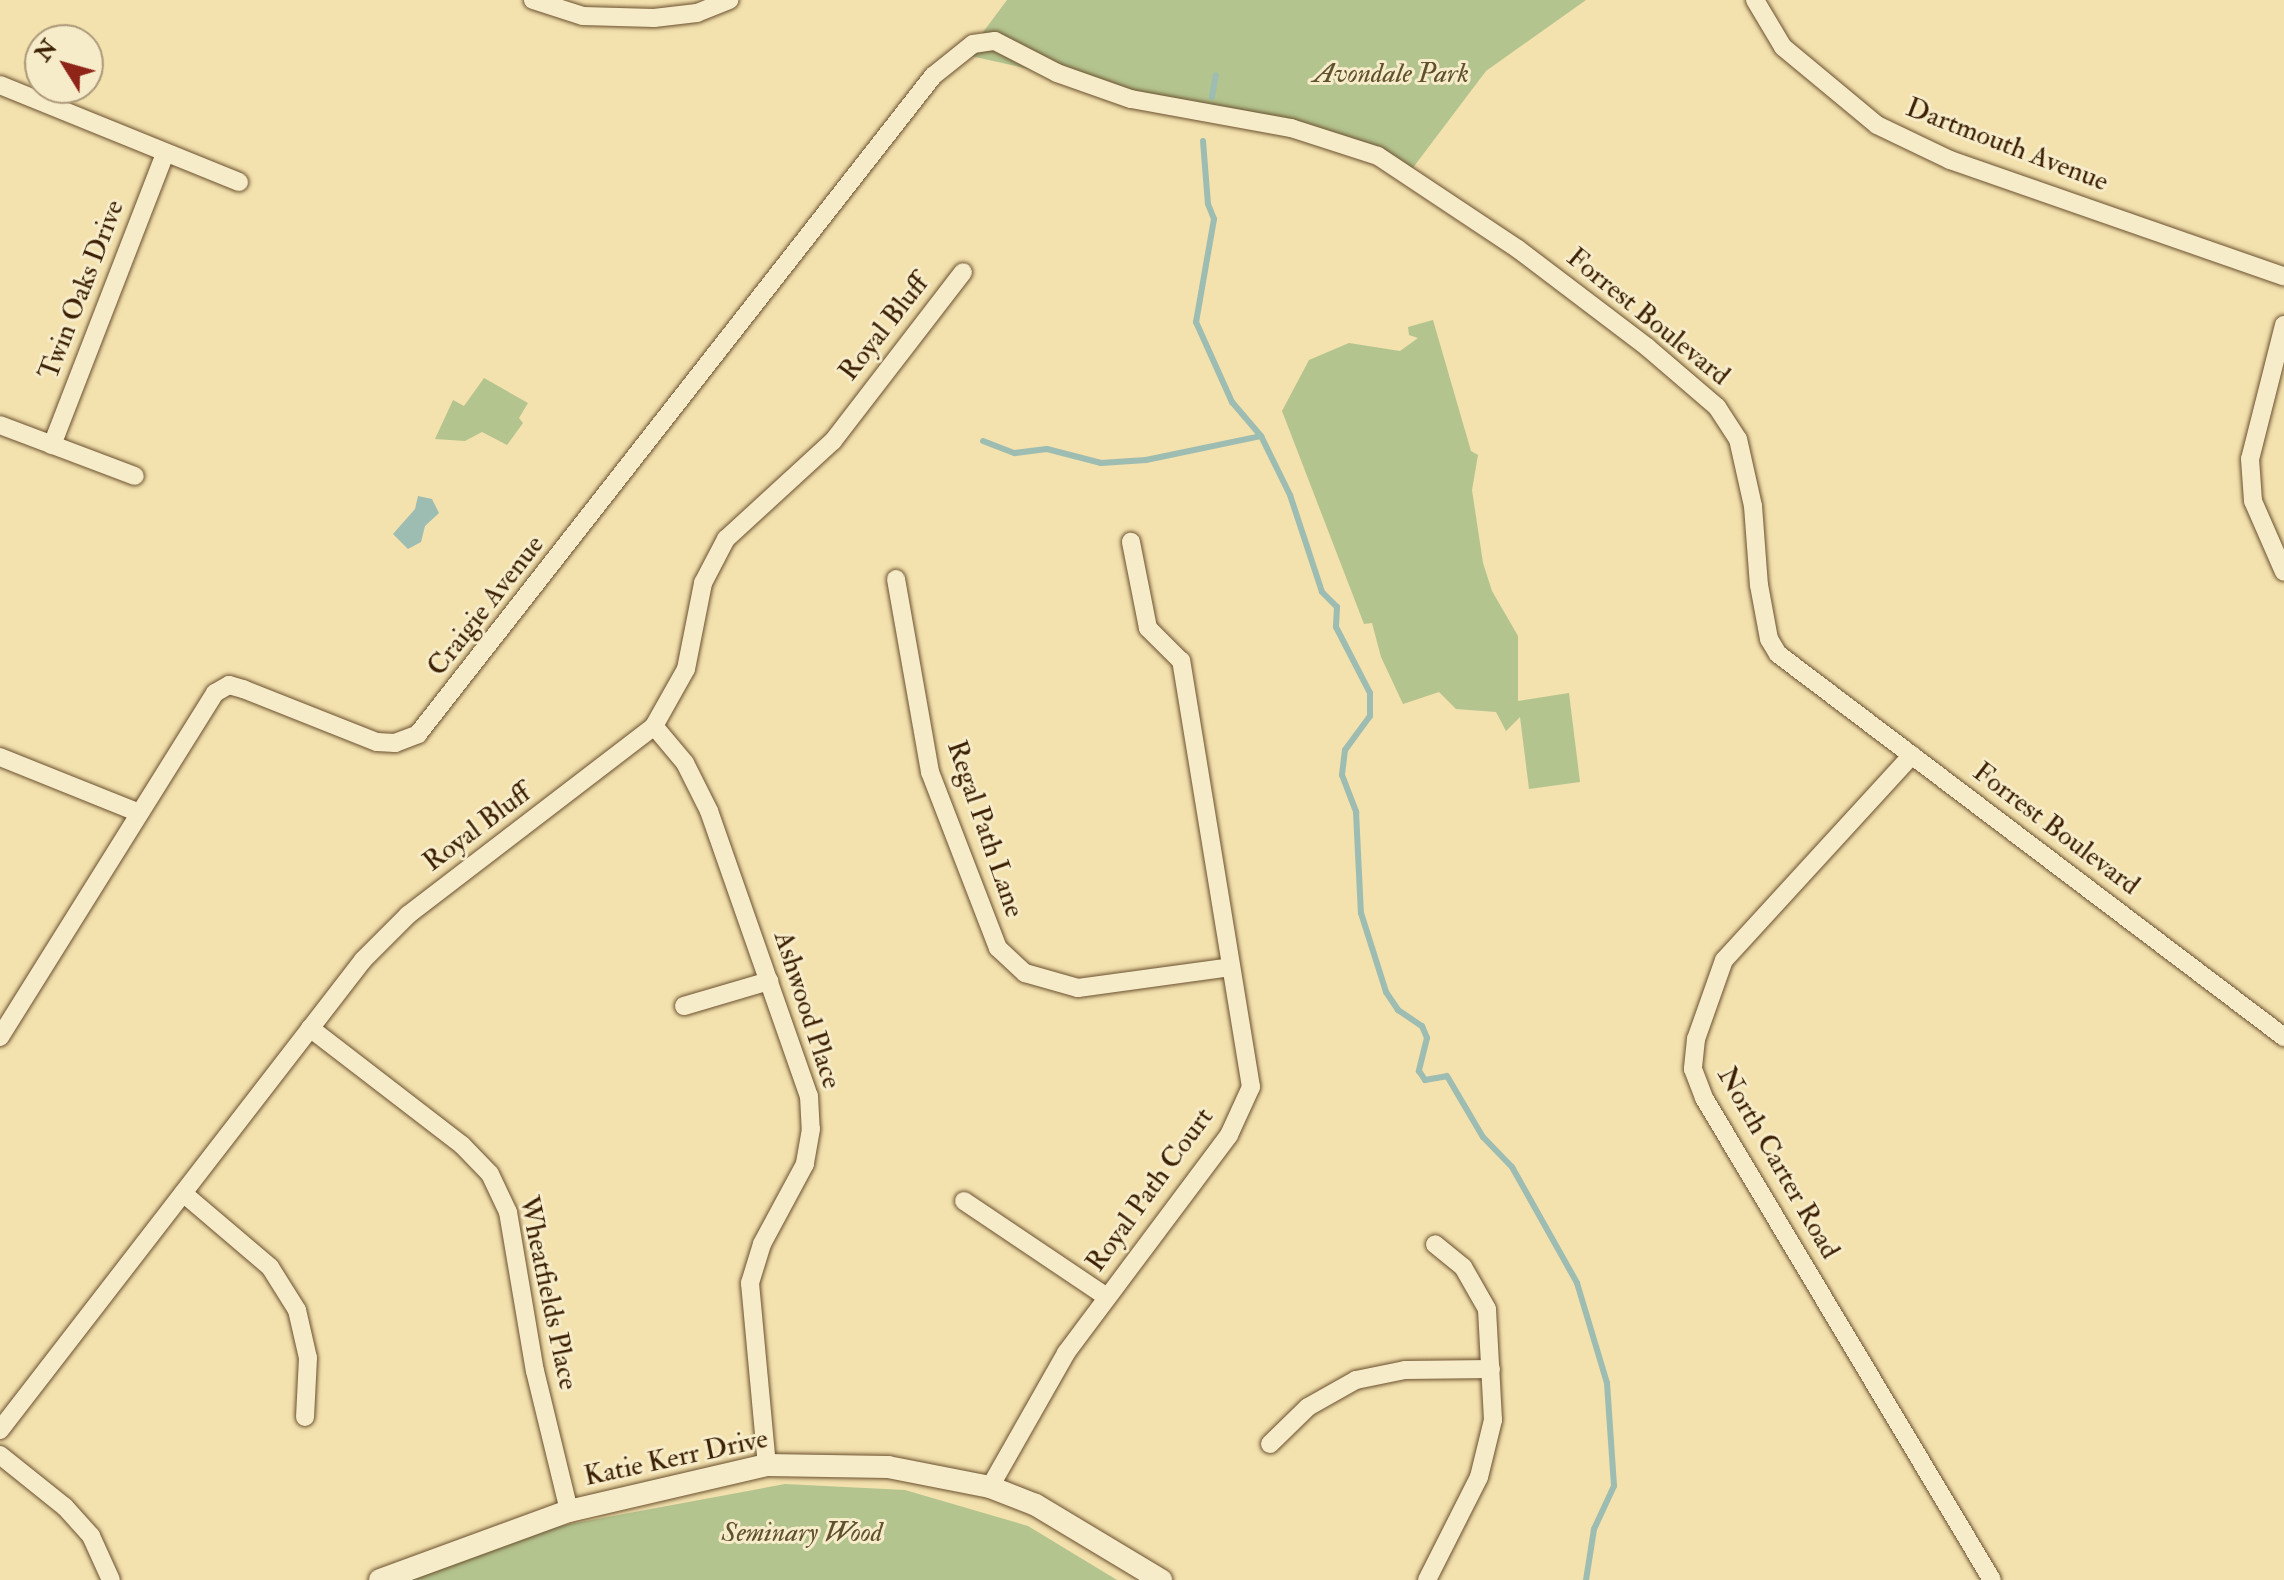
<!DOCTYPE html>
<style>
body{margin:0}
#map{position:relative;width:2284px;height:1580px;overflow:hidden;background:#f3e1ae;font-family:"IM FELL Double Pica",serif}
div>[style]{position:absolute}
.green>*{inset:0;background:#b4c48f}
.water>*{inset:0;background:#9dbcb2}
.stream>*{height:6px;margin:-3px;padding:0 3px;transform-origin:3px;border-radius:3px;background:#9dbcb2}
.roads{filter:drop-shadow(0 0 2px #6a502e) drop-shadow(0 0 2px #6a502e)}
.minor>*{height:18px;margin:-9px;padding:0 9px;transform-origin:9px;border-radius:9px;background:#f7ecca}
.tertiary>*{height:22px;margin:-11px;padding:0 11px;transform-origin:11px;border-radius:11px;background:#f7ecca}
span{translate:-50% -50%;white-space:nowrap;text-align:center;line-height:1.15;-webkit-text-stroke:6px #f7ecca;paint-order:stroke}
.park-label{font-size:28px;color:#60512d;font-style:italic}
.street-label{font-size:28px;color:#3c2003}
.north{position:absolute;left:24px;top:24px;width:80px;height:80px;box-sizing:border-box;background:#f7ecca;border:2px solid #ac9a7a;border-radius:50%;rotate:307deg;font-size:22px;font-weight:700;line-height:32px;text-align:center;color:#3c2003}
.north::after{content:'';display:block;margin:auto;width:28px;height:36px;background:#8f2418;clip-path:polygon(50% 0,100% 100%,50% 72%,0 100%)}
</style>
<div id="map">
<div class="green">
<i style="clip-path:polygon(1007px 0,1586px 0,1486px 71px,1412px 169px,1374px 146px,966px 55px)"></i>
<i style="clip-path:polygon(1433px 320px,1471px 451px,1478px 455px,1472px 490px,1483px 563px,1492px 591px,1518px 636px,1518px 701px,1569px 693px,1580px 782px,1529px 789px,1520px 717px,1506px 731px,1496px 712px,1456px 709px,1439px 692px,1403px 704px,1381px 657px,1372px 623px,1364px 624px,1282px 411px,1309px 360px,1349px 343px,1400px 351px,1418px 338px,1409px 335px,1408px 327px)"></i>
<i style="clip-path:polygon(484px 378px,528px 403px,519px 418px,523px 423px,507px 445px,482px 432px,465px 441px,435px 439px,453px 400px,464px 406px)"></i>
<i style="clip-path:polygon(785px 1484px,905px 1490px,1028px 1526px,1117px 1580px,406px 1580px,532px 1531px)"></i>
</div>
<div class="water">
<i style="clip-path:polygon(418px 496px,432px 499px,439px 513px,425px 526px,421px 542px,408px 549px,393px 534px,415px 509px)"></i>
</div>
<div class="stream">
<i style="left:1212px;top:97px;width:22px;rotate:-80deg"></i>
<i style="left:1203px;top:141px;width:63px;rotate:85.5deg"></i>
<i style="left:1208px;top:204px;width:16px;rotate:68deg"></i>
<i style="left:1214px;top:219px;width:105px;rotate:99.9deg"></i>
<i style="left:1196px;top:322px;width:88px;rotate:65.8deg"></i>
<i style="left:1232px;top:402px;width:45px;rotate:49.5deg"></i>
<i style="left:1261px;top:436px;width:66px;rotate:63.8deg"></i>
<i style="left:1290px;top:495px;width:102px;rotate:71.7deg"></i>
<i style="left:1322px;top:592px;width:21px;rotate:45deg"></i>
<i style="left:1337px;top:607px;width:20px;rotate:93deg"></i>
<i style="left:1336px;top:627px;width:74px;rotate:62.7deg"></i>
<i style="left:1370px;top:693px;width:23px;rotate:90deg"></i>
<i style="left:1370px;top:716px;width:42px;rotate:126.3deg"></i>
<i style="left:1345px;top:750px;width:25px;rotate:97deg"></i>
<i style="left:1342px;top:775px;width:40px;rotate:69deg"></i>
<i style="left:1356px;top:812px;width:101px;rotate:87.2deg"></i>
<i style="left:1361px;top:913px;width:83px;rotate:72.4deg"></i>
<i style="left:1386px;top:992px;width:22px;rotate:56deg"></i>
<i style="left:1398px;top:1010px;width:29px;rotate:34deg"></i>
<i style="left:1422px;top:1026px;width:13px;rotate:67deg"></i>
<i style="left:1427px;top:1038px;width:34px;rotate:104deg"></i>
<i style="left:1419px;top:1071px;width:11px;rotate:56deg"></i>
<i style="left:1425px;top:1080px;width:22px;rotate:-10deg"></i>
<i style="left:1447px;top:1076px;width:71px;rotate:59.5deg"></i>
<i style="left:1483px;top:1137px;width:42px;rotate:46deg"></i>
<i style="left:1512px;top:1167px;width:133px;rotate:60.7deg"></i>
<i style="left:1577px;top:1283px;width:104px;rotate:73.3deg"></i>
<i style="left:1607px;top:1383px;width:103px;rotate:86.1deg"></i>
<i style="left:1614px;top:1486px;width:47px;rotate:114.9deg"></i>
<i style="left:1594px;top:1529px;width:52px;rotate:98.9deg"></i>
<i style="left:983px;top:441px;width:34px;rotate:21deg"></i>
<i style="left:1015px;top:453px;width:32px;rotate:-7deg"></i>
<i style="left:1047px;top:449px;width:56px;rotate:14.5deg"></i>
<i style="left:1101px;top:463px;width:45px;rotate:-3.8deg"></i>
<i style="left:1146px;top:460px;width:117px;rotate:-11.8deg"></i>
</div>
<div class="roads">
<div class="minor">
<i style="left:533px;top:0;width:52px;rotate:17.7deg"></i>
<i style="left:583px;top:16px;width:71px;rotate:1.6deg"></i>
<i style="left:654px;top:18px;width:43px;rotate:-6.6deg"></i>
<i style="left:697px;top:13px;width:35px;rotate:-22deg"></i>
<i style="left:1755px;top:0;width:55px;rotate:59.2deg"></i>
<i style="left:1783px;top:47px;width:122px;rotate:39.7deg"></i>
<i style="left:1877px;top:125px;width:81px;rotate:25.6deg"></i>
<i style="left:1950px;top:160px;width:354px;rotate:19.2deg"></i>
<i style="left:0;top:85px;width:258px;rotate:22.1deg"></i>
<i style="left:2284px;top:325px;width:138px;rotate:104.2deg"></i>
<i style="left:2250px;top:459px;width:42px;rotate:85.9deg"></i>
<i style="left:2253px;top:501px;width:77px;rotate:66.4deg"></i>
<i style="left:0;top:425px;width:144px;rotate:20.7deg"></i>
<i style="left:52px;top:445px;width:312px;rotate:-68.8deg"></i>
<i style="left:896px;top:579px;width:196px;rotate:80deg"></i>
<i style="left:930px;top:772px;width:189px;rotate:68.9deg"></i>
<i style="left:998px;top:948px;width:37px;rotate:43deg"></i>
<i style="left:1025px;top:973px;width:55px;rotate:15.8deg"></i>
<i style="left:1078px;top:988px;width:154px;rotate:-7.8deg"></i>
<i style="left:654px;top:726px;width:48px;rotate:50deg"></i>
<i style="left:685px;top:763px;width:54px;rotate:63.4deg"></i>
<i style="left:709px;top:811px;width:302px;rotate:70.7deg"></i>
<i style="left:809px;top:1096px;width:33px;rotate:87deg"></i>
<i style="left:811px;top:1129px;width:36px;rotate:100deg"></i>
<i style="left:805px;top:1164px;width:91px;rotate:118.3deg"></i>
<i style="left:762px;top:1244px;width:41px;rotate:107.1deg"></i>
<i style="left:750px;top:1283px;width:183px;rotate:84.7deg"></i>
<i style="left:1912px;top:755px;width:278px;rotate:132.5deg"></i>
<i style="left:1724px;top:960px;width:84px;rotate:109.5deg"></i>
<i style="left:1696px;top:1039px;width:30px;rotate:96deg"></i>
<i style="left:1693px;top:1069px;width:31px;rotate:69deg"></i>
<i style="left:1704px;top:1098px;width:561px;rotate:59.14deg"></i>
<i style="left:0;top:757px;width:148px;rotate:21.9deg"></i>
<i style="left:684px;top:1006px;width:89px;rotate:-16.4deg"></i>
<i style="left:310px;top:1028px;width:192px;rotate:37.6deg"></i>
<i style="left:462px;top:1145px;width:40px;rotate:46deg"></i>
<i style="left:490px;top:1174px;width:42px;rotate:64.7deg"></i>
<i style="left:508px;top:1212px;width:161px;rotate:80.4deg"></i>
<i style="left:535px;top:1371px;width:144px;rotate:76.3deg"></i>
<i style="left:0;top:1037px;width:406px;rotate:-58deg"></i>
<i style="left:215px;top:693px;width:16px;rotate:-30deg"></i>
<i style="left:229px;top:685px;width:15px;rotate:16deg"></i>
<i style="left:243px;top:689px;width:144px;rotate:21.6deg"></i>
<i style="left:377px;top:742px;width:18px;rotate:3deg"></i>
<i style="left:395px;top:743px;width:25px;rotate:-21deg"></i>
<i style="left:418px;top:734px;width:836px;rotate:-51.95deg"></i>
<i style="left:933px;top:76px;width:51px;rotate:-38.7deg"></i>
<i style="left:973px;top:44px;width:22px;rotate:-8deg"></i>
<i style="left:995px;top:41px;width:70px;rotate:27.3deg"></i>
<i style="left:1057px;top:73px;width:78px;rotate:19.4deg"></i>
<i style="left:1131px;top:99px;width:163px;rotate:10.3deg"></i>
<i style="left:1291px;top:128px;width:91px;rotate:17.8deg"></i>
<i style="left:1378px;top:156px;width:168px;rotate:33.6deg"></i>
<i style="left:1518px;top:249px;width:162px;rotate:37.2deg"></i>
<i style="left:1647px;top:347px;width:92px;rotate:40.6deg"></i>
<i style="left:1717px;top:407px;width:38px;rotate:57deg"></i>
<i style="left:1738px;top:439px;width:69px;rotate:77.4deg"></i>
<i style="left:1753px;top:506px;width:79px;rotate:85.7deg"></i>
<i style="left:1759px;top:585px;width:55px;rotate:79.5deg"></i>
<i style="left:1769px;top:639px;width:17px;rotate:59deg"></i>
<i style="left:1778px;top:654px;width:635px;rotate:37.12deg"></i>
<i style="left:183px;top:1193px;width:114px;rotate:40.4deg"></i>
<i style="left:270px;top:1267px;width:51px;rotate:57.9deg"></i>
<i style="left:297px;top:1310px;width:49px;rotate:77.1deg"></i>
<i style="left:308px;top:1358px;width:59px;rotate:92.9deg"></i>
<i style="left:964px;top:1201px;width:172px;rotate:33.9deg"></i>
<i style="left:0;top:1430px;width:594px;rotate:-52.32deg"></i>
<i style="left:363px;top:960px;width:64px;rotate:-45deg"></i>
<i style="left:408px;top:915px;width:310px;rotate:-37.5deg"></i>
<i style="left:654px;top:726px;width:65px;rotate:-60.7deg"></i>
<i style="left:686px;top:669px;width:88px;rotate:-78.8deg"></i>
<i style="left:703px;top:583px;width:50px;rotate:-62.4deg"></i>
<i style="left:726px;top:539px;width:145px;rotate:-42.5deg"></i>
<i style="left:833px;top:441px;width:213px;rotate:-52.4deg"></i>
<i style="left:1270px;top:1444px;width:53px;rotate:-44.2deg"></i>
<i style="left:1308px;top:1407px;width:55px;rotate:-29.4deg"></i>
<i style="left:1356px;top:1380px;width:50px;rotate:-11.5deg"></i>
<i style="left:1405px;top:1370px;width:86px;rotate:-0.7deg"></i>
<i style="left:0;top:1455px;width:83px;rotate:38.7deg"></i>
<i style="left:65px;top:1507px;width:39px;rotate:48deg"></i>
<i style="left:91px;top:1536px;width:48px;rotate:65.6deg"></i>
<i style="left:990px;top:1487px;width:154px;rotate:-60.4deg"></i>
<i style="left:1066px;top:1353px;width:272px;rotate:-53.2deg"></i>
<i style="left:1229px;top:1135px;width:53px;rotate:-65.4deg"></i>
<i style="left:1251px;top:1087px;width:432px;rotate:-99.3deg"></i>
<i style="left:1181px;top:661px;width:47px;rotate:-135deg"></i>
<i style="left:1148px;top:628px;width:88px;rotate:-101.2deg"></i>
<i style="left:1427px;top:1580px;width:115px;rotate:-63.2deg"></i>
<i style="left:1479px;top:1477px;width:59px;rotate:-76.2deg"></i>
<i style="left:1493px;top:1420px;width:111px;rotate:-93.1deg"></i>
<i style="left:1487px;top:1309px;width:48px;rotate:-119.7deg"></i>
<i style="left:1463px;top:1267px;width:36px;rotate:-141deg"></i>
</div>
<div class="tertiary">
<i style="left:380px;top:1580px;width:201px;rotate:-20.1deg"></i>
<i style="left:569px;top:1511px;width:203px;rotate:-13.1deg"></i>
<i style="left:767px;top:1465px;width:121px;rotate:0.9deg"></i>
<i style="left:888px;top:1467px;width:104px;rotate:11.1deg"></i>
<i style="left:990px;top:1487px;width:49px;rotate:21.4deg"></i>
<i style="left:1036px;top:1505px;width:146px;rotate:31deg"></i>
</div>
</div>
<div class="park-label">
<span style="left:1391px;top:74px">Avondale Park</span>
<span style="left:802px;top:1533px">Seminary Wood</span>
</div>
<div class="street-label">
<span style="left:2007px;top:145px;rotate:21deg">Dartmouth Avenue</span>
<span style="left:82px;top:290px;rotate:-69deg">Twin Oaks Drive</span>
<span style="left:1648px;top:317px;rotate:39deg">Forrest Boulevard</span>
<span style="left:884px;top:328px;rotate:-52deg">Royal Bluff</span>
<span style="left:486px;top:606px;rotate:-52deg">Craigie Avenue</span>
<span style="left:477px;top:828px;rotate:-37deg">Royal Bluff</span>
<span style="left:985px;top:829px;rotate:71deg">Regal Path Lane</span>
<span style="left:2056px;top:829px;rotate:37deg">Forrest Boulevard</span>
<span style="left:807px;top:1010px;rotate:72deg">Ashwood Place</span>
<span style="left:1778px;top:1163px;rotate:60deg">North Carter Road</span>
<span style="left:1150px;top:1190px;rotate:-54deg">Royal Path Court</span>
<span style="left:548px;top:1293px;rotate:78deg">Wheatfields Place</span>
<span style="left:676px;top:1458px;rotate:-12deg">Katie Kerr Drive</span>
</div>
<div class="north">N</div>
</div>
